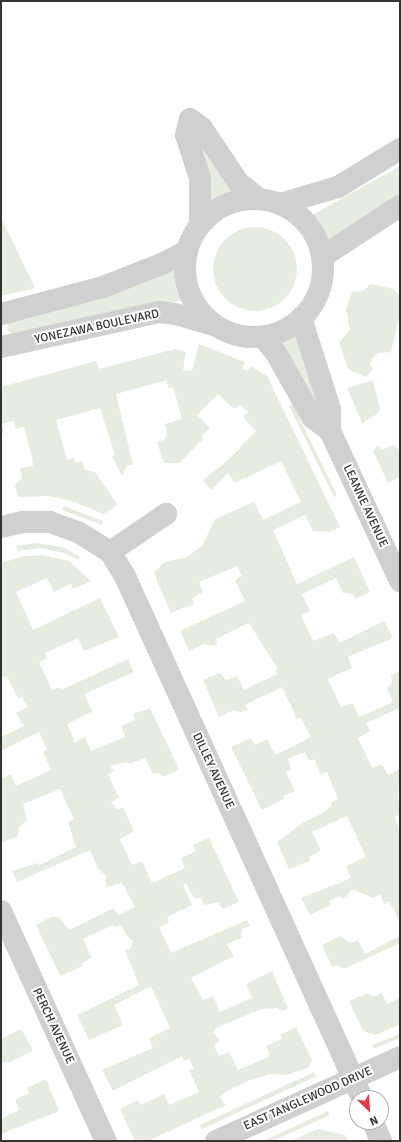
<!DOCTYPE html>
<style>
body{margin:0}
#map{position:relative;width:401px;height:1142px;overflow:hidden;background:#fff;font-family:Signika,sans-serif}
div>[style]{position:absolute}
.green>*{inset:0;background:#e6ecdf}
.round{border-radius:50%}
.minor>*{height:22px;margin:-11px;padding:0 11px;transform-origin:11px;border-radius:11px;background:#d0d0d0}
.minor>.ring{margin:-11px;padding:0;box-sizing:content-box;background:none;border:22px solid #d0d0d0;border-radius:50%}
span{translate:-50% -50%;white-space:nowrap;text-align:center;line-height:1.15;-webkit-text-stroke:4px #fff;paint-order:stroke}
.street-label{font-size:12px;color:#333}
.frame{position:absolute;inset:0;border:2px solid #333;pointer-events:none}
.north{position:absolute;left:349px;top:1090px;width:40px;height:40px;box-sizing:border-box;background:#fff;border:1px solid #adadad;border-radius:50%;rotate:155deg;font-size:11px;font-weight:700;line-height:16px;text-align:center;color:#333}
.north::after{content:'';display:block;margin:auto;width:14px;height:18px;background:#e63946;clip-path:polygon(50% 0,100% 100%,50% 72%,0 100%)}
</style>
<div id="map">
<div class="green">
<i style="clip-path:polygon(199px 141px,236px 192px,210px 204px)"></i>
<i style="clip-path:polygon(400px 166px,400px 198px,330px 244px,312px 215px)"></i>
<i style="clip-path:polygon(1px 217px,35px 288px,1px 296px)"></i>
<i class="round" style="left:213px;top:227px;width:84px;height:84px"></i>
<i style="clip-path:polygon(182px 268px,192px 298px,14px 336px,7px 330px,8px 323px)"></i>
<i style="clip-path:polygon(371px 284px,393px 289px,400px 296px,400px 313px,391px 352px,378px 353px,372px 359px,370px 364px,373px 369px,366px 377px,348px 369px,339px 342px,350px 330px,346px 309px,352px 292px,363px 291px)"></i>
<i style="clip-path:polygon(297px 335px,318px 404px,311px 401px,280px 342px)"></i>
<i style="clip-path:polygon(199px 344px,245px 362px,242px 369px,247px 371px,251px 366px,267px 376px,340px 527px,329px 532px,313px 531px,305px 515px,273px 530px,297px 584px,354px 557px,370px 592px,356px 599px,352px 594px,343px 593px,336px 578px,302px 594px,310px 611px,301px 615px,313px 641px,334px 633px,339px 643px,384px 621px,393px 638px,348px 657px,352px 668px,328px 679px,341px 707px,353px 703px,359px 717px,393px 702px,387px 688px,392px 683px,391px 675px,400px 671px,400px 708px,366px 723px,370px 731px,358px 738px,372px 768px,382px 764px,388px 775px,400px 769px,398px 796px,400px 814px,394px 817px,400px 831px,400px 923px,389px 901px,384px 904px,380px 894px,373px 898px,352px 889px,345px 897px,342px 899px,340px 896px,329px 901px,331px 905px,310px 915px,301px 898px,351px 878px,346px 866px,366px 857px,347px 816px,312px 832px,321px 851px,309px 857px,310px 861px,289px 869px,277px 842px,304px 822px,323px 813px,331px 806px,330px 803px,338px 799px,327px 772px,321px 775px,314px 759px,309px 761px,305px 752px,288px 759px,291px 769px,286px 772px,295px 791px,283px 796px,284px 799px,262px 810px,231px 747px,251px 738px,255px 745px,267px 739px,275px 755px,311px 737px,301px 718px,297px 719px,282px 687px,245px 705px,248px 710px,240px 712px,234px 710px,219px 717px,203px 680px,220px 673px,226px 680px,237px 676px,244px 690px,277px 674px,275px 671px,278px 669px,249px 623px,216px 639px,217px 644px,213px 646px,204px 644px,189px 651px,180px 631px,245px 601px,235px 580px,242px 576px,237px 566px,199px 582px,203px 592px,192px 598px,194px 604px,171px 613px,157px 581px,154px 572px,165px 562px,187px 557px,202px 546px,215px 519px,254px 502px,263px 520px,301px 502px,281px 461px,235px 483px,228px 473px,211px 490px,203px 480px,228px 460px,256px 431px,243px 417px,248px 412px,240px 404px,234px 409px,218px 394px,197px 415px,210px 428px,201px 437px,203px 439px,179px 463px,164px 463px,157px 442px,164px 440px,167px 433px,165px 424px,182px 419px,173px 387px,168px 388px,167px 380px,116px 394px,133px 465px,128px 465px,122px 476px,112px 456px,115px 455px,100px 408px,56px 420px,67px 460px,74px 458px,76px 463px,82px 461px,85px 470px,95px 472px,117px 504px,112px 509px,103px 514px,72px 501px,49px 496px,18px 497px,15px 485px,22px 478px,20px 468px,33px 466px,32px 457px,24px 427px,16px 429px,14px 421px,2px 424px,4px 433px,1px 433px,1px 387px,96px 361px,99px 369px,175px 349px,186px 352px,183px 370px,192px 371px)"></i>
<i style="clip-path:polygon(400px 373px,373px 381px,380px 409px,377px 414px,362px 423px,347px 388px)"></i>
<i style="clip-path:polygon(293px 405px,337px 495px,334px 497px,289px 406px)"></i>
<i style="clip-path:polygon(378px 445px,381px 450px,394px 445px,400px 451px,400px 477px,388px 483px,373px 451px)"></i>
<i style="clip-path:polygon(64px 506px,103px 521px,102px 525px,62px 510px)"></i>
<i style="clip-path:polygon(35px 543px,63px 547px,80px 557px,78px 560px,64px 553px,41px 548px,18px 551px,16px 546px)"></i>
<i style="clip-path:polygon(41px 555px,69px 561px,91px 581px,73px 589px,71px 584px,54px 592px,47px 578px,16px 592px,33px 630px,100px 598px,119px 637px,84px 651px,78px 638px,45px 653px,47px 658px,39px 662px,52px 690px,60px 687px,61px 690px,128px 659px,134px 672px,84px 694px,93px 711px,67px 724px,75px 742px,85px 737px,91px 751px,125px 737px,121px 726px,135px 720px,133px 714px,150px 708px,179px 769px,163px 777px,159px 773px,153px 774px,145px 758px,130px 764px,126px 762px,110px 766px,114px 771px,108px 774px,119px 798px,111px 802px,117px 810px,123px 807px,134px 831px,120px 839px,132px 865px,142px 861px,152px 883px,185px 868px,181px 858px,196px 851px,193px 845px,209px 838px,239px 902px,222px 909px,219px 902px,204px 905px,201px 898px,194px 898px,186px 883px,183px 885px,192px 905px,167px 917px,169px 922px,159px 927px,171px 953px,247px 920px,250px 926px,242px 929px,241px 938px,227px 944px,234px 956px,191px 978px,203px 1000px,213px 996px,220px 1012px,252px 998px,246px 984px,272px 971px,288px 1008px,283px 1011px,277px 1008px,261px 1009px,216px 1028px,213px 1033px,219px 1040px,214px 1046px,219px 1056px,229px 1052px,238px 1070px,270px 1056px,266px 1046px,282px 1039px,280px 1035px,296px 1027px,312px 1060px,309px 1067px,288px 1075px,271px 1074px,250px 1080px,227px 1091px,220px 1097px,226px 1105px,148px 1141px,135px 1141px,120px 1109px,138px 1100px,141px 1105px,164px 1094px,169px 1105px,199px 1092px,189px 1070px,194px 1069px,189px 1059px,184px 1061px,182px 1056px,113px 1091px,102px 1070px,153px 1048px,149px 1038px,170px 1028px,151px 986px,114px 1005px,123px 1025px,89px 1040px,77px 1015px,139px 985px,125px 950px,131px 948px,133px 941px,126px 935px,121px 925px,115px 927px,113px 925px,83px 939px,92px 958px,82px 963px,83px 966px,60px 976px,36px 925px,51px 917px,59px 917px,69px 930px,113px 908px,119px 915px,135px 907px,122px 883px,107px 887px,105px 881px,107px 876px,98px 869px,90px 850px,17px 882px,12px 871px,38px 863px,39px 865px,76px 847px,68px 822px,74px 819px,60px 789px,23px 804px,27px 820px,19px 827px,18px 836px,1px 843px,1px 779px,11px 774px,16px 786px,51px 770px,43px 752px,47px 750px,39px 732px,1px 751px,1px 737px,24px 726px,16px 713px,28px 707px,22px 697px,18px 698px,7px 676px,1px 678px,1px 563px,25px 556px)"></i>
<i style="clip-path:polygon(340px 936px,350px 943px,358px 940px,365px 954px,400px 936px,400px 943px,344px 969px,337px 965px,332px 967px,322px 945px)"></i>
<i style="clip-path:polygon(367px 993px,374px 997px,382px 993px,387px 1004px,400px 998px,400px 1024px,376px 1035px,363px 1031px,349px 1001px)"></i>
<i style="clip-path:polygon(21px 1029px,33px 1050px,11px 1062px,1px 1062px,1px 1039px)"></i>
<i style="clip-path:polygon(400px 1034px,400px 1038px,373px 1049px,372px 1045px)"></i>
<i style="clip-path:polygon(314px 1072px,317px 1076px,202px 1129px,200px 1125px)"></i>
<i style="clip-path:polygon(46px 1079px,59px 1111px,1px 1134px,1px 1119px,19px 1110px,15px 1100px,29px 1093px,27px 1088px)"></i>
<i style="clip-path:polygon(328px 1111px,329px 1116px,272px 1141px,263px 1141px)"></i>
<i style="clip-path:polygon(317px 1129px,345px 1135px,348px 1141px,291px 1141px)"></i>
</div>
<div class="minor">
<i class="ring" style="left:185px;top:199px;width:116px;height:116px"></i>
<i style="left:280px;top:204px;width:60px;rotate:-16.3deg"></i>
<i style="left:338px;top:187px;width:73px;rotate:-31.5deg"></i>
<i style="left:200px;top:224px;width:46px;rotate:-90deg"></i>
<i style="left:200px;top:178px;width:45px;rotate:-108deg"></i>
<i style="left:186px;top:135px;width:16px;rotate:-76deg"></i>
<i style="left:190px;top:119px;width:15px;rotate:37deg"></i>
<i style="left:202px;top:128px;width:65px;rotate:56.3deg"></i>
<i style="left:238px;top:182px;width:27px;rotate:39deg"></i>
<i style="left:322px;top:257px;width:93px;rotate:-33.2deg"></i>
<i style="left:1px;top:314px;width:106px;rotate:-14.8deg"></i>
<i style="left:103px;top:287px;width:66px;rotate:-21.5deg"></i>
<i style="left:164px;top:263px;width:26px;rotate:-28deg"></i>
<i style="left:301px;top:318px;width:96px;rotate:72.3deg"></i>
<i style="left:330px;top:409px;width:22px;rotate:90deg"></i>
<i style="left:330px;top:431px;width:166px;rotate:65deg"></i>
<i style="left:263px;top:337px;width:21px;rotate:51deg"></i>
<i style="left:276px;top:353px;width:73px;rotate:60.6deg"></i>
<i style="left:312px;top:417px;width:23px;rotate:38deg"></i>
<i style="left:1px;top:347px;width:162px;rotate:-12.5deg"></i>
<i style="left:159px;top:312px;width:16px;rotate:7deg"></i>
<i style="left:175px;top:314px;width:40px;rotate:16deg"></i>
<i style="left:1px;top:527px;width:23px;rotate:-13deg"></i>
<i style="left:23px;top:522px;width:27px"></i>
<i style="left:50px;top:522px;width:30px;rotate:20deg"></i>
<i style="left:78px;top:532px;width:38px;rotate:32deg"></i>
<i style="left:110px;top:552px;width:26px;rotate:58deg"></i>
<i style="left:124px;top:574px;width:576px;rotate:65.57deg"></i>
<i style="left:110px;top:552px;width:68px;rotate:-34.2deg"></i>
<i style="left:1px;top:911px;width:253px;rotate:65.5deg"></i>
<i style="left:373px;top:1122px;width:21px;rotate:67deg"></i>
<i style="left:216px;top:1141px;width:202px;rotate:-24.5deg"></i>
</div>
<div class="street-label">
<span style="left:97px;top:327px;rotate:-12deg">YONEZAWA BOULEVARD</span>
<span style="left:365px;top:506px;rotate:65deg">LEANNE AVENUE</span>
<span style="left:213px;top:771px;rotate:65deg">DILLEY AVENUE</span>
<span style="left:53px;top:1026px;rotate:65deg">PERCH AVENUE</span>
<span style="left:308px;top:1099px;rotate:-24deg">EAST TANGLEWOOD DRIVE</span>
</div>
<div class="frame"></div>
<div class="north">N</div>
</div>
